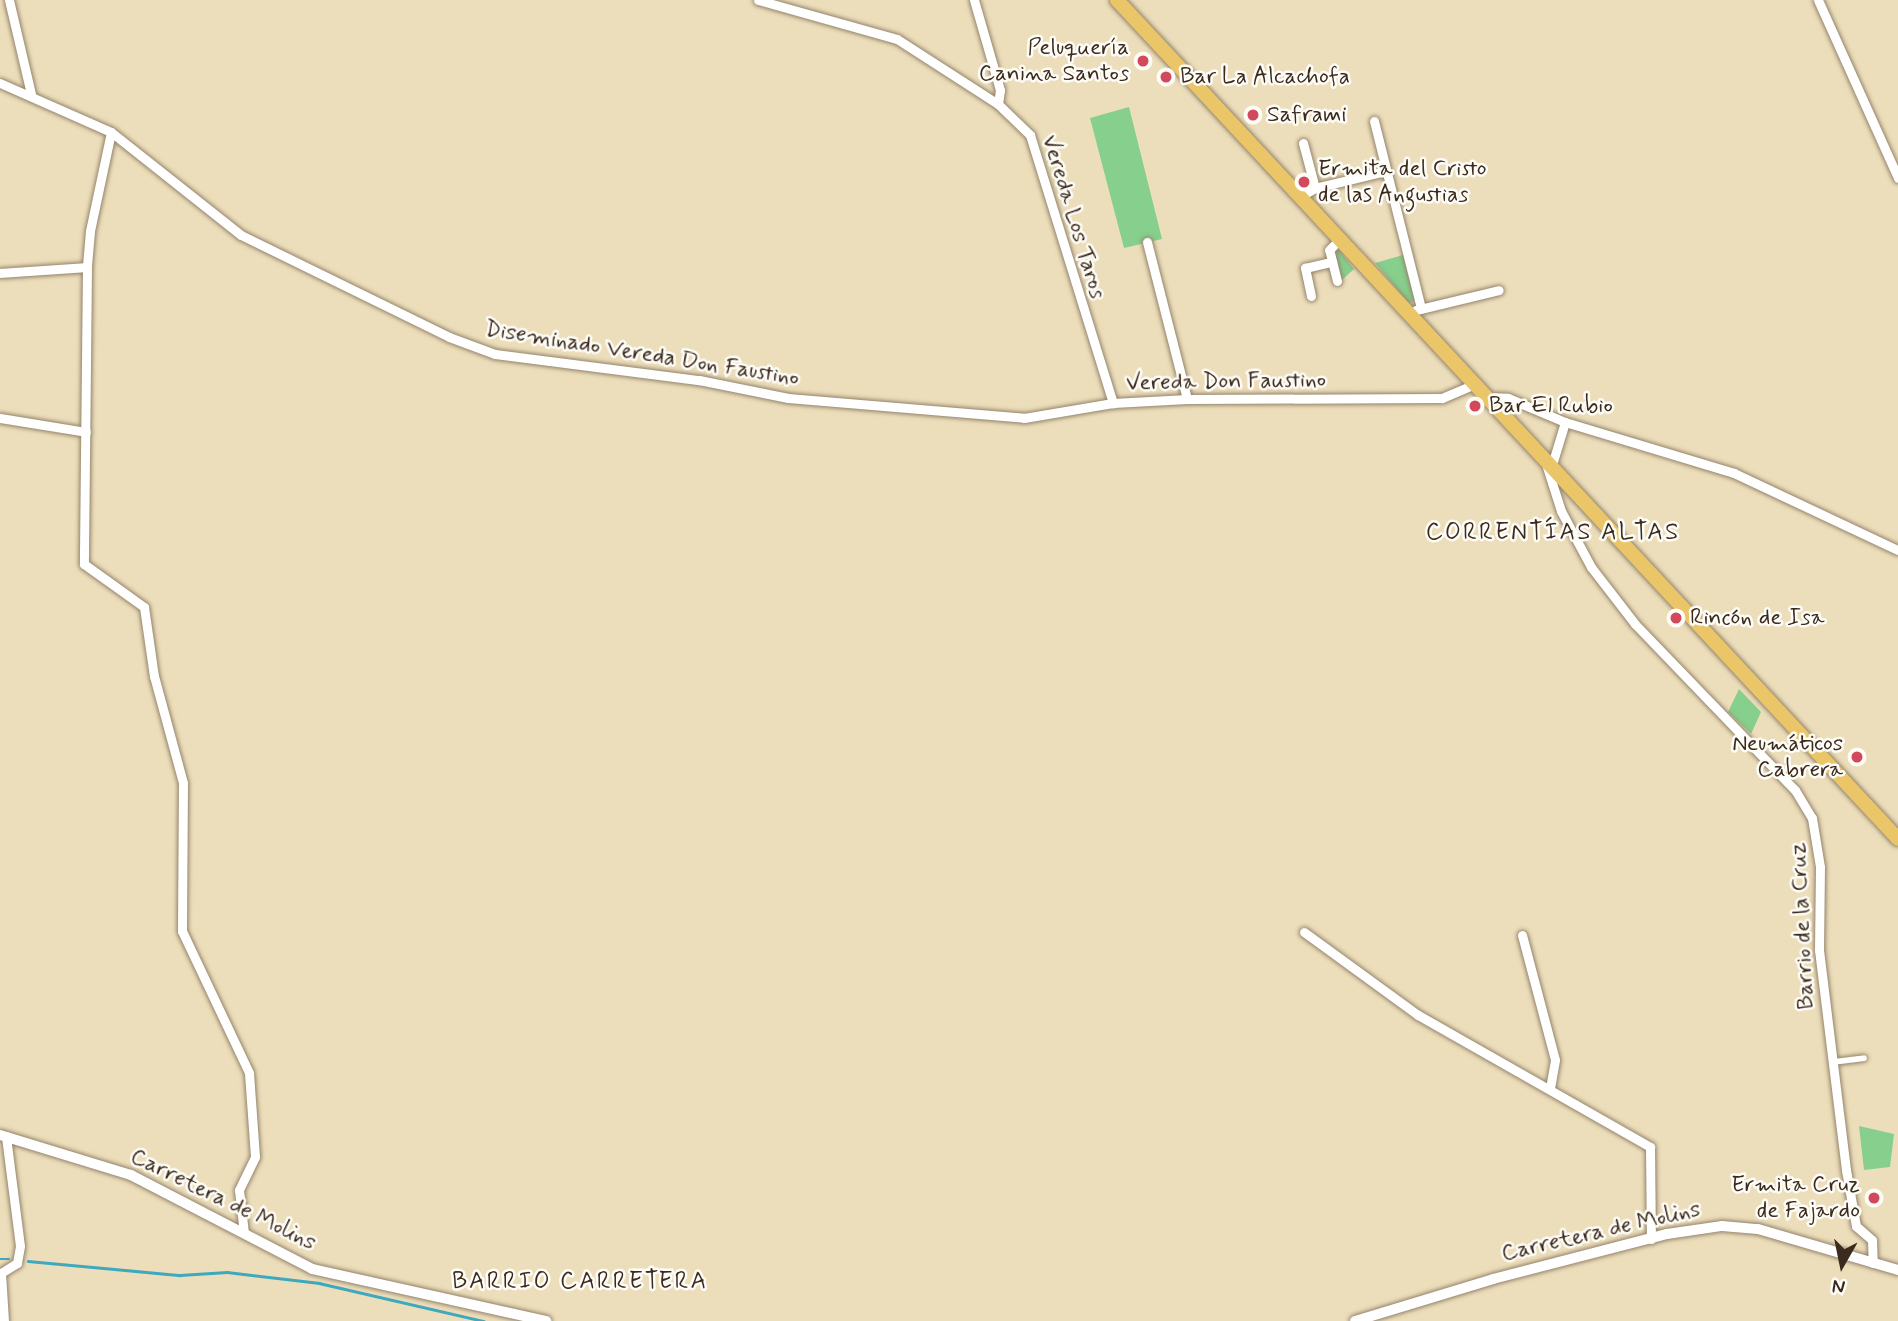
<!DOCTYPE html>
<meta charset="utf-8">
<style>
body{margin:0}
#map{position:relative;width:1898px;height:1321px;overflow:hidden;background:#eddebb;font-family:Mynerve,sans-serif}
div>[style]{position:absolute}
.green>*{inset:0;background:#86cf8c}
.stream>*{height:2.5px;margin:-1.25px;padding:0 1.25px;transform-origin:1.25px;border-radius:1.25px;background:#3ea8be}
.roads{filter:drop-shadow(0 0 2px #94846c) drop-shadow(0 0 2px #94846c)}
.pedestrian>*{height:6px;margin:-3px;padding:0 3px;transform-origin:3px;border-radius:3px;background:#fff}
.minor>*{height:9px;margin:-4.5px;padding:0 4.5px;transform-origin:4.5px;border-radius:4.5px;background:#fff}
.tertiary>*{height:10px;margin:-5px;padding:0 5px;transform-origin:5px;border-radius:5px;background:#fff}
.primary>*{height:14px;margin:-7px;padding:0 7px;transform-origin:7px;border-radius:7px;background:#eac669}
.dots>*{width:19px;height:19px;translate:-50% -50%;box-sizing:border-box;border:4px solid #fdfcf7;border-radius:50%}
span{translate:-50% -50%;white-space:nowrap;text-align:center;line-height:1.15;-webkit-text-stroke:5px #fdfcf7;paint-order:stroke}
.poi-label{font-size:23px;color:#3b2a1e}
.right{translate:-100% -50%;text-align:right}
.left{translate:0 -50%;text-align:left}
.street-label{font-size:23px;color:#3b2a1e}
.neighbourhood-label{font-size:24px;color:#3b2a1e;letter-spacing:2px}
.north{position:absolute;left:1807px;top:1230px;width:70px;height:70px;-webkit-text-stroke:5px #fdfcf7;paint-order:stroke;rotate:189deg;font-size:19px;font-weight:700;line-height:28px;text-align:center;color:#3b2a1e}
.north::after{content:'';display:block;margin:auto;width:24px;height:32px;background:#3b2a1e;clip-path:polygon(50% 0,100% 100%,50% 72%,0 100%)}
</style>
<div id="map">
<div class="green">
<i style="clip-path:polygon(1129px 107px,1162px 239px,1124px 248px,1090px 118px)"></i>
<i style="clip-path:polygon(1338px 249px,1354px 269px,1340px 282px,1332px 255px)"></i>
<i style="clip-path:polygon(1403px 255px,1416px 300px,1409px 303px,1375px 263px)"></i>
<i style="clip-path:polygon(1739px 689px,1761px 712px,1751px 734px,1728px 712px)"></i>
<i style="clip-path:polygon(1859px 1126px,1894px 1134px,1890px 1167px,1864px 1170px)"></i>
</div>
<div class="stream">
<i style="left:0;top:1259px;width:9px"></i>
<i style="left:28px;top:1261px;width:153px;rotate:5.3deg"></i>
<i style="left:180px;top:1275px;width:47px;rotate:-3.7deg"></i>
<i style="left:227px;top:1272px;width:93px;rotate:6.8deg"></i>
<i style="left:319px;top:1283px;width:169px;rotate:13deg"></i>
</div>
<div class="roads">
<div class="pedestrian">
<i style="left:1833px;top:1062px;width:31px;rotate:-7deg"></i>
</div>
<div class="minor">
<i style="left:9px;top:0;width:97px;rotate:76.8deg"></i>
<i style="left:758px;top:0;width:144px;rotate:15.7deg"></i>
<i style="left:897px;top:39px;width:120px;rotate:32.8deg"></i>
<i style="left:998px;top:104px;width:45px;rotate:44.1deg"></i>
<i style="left:1030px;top:135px;width:281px;rotate:72.8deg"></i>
<i style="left:974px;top:0;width:94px;rotate:73.9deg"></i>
<i style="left:1000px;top:90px;width:14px;rotate:98deg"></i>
<i style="left:1818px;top:0;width:195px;rotate:65.8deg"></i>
<i style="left:0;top:83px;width:121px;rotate:23.8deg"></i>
<i style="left:111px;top:132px;width:166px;rotate:38.4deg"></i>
<i style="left:241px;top:235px;width:232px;rotate:26.1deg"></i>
<i style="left:449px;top:337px;width:49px;rotate:20.3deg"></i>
<i style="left:495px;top:354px;width:206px;rotate:7.3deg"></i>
<i style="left:699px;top:380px;width:91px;rotate:11.4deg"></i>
<i style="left:788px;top:398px;width:237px;rotate:4.8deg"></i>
<i style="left:1024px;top:418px;width:90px;rotate:-9.6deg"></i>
<i style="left:1113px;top:403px;width:74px;rotate:-3.1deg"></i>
<i style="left:1187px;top:399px;width:255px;rotate:-0.2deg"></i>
<i style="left:1442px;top:398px;width:36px;rotate:-23deg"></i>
<i style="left:1374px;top:121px;width:193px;rotate:75.9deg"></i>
<i style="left:111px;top:132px;width:101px;rotate:102deg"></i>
<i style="left:90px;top:231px;width:36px;rotate:95deg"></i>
<i style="left:87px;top:267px;width:297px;rotate:90.6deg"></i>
<i style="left:84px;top:564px;width:74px;rotate:35.6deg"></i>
<i style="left:144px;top:607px;width:70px;rotate:81.8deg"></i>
<i style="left:154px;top:676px;width:111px;rotate:74.8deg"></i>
<i style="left:183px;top:783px;width:148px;rotate:90.4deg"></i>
<i style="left:182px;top:931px;width:157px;rotate:64.7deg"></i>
<i style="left:249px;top:1073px;width:84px;rotate:85.9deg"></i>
<i style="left:255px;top:1157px;width:37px;rotate:116deg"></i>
<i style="left:239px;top:1190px;width:43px;rotate:83.4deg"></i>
<i style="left:1303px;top:143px;width:47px;rotate:75.1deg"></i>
<i style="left:1300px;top:197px;width:17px;rotate:-31deg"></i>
<i style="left:1315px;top:188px;width:73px;rotate:-13.5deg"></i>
<i style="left:1147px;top:242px;width:162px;rotate:75.7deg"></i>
<i style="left:0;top:273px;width:87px;rotate:-3.9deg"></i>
<i style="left:1337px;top:281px;width:32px;rotate:-104deg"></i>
<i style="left:1329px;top:250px;width:16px;rotate:-45deg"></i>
<i style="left:1311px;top:296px;width:29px;rotate:-102deg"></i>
<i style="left:1305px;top:268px;width:28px;rotate:-13deg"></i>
<i style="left:1416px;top:310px;width:85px;rotate:-13.5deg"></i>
<i style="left:1485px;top:397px;width:23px;rotate:2deg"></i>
<i style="left:1508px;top:398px;width:62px;rotate:22.8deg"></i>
<i style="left:1565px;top:422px;width:177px;rotate:16.8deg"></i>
<i style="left:1734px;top:473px;width:181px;rotate:25.2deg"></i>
<i style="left:0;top:418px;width:87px;rotate:9.2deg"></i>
<i style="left:1546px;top:464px;width:49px;rotate:72.3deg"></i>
<i style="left:1561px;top:511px;width:64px;rotate:61.8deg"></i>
<i style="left:1591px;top:567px;width:72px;rotate:52.3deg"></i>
<i style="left:1635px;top:624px;width:231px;rotate:46.1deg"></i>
<i style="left:1795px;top:790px;width:33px;rotate:59deg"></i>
<i style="left:1812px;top:818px;width:50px;rotate:80.7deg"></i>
<i style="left:1820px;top:867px;width:83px;rotate:90.7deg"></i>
<i style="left:1819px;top:950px;width:222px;rotate:83deg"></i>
<i style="left:1846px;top:1170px;width:57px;rotate:79.9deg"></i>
<i style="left:1856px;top:1226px;width:21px;rotate:41deg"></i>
<i style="left:1872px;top:1240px;width:23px;rotate:88deg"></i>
<i style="left:1551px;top:468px;width:48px;rotate:-73.1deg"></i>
<i style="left:1304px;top:932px;width:141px;rotate:36.1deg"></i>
<i style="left:1418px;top:1015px;width:267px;rotate:29.6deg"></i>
<i style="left:1650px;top:1147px;width:92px;rotate:89.4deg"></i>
<i style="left:1522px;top:935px;width:129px;rotate:75.2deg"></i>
<i style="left:1555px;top:1060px;width:27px;rotate:100deg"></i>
<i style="left:4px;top:1321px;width:48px;rotate:-93.6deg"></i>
<i style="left:1px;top:1273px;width:19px;rotate:-32deg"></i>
<i style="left:17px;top:1263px;width:17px;rotate:-80deg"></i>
<i style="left:20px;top:1246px;width:111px;rotate:-97.3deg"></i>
</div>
<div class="tertiary">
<i style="left:0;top:1135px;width:137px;rotate:17deg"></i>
<i style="left:131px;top:1175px;width:204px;rotate:27.4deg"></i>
<i style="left:312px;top:1269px;width:240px;rotate:12.5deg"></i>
<i style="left:1355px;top:1321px;width:144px;rotate:-16.9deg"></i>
<i style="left:1493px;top:1279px;width:180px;rotate:-14.5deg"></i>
<i style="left:1667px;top:1234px;width:56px;rotate:-8.3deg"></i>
<i style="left:1722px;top:1226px;width:36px;rotate:5deg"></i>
<i style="left:1758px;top:1229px;width:146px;rotate:16.3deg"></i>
</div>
<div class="primary">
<i style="left:1117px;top:0;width:1146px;rotate:47.05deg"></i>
</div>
</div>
<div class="dots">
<i style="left:1143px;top:61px;background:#d1495b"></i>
<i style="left:1166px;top:77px;background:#d1495b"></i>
<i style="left:1253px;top:115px;background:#d1495b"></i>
<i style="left:1304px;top:182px;background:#d1495b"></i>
<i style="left:1475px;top:406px;background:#d1495b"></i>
<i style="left:1676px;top:618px;background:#d1495b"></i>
<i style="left:1857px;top:757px;background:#d1495b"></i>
<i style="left:1874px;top:1198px;background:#d1495b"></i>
</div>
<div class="poi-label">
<span class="right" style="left:1129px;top:61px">Peluquería<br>Canina Santos</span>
<span class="left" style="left:1180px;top:77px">Bar La Alcachofa</span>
<span class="left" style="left:1267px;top:115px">Saframi</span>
<span class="left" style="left:1318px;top:182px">Ermita del Cristo<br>de las Angustias</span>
<span class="left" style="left:1489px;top:406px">Bar El Rubio</span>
<span class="left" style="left:1690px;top:618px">Rincón de Isa</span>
<span class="right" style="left:1843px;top:757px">Neumáticos<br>Cabrera</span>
<span class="right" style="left:1860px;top:1198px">Ermita Cruz<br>de Fajardo</span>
</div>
<div class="street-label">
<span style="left:1073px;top:217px;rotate:73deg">Vereda Los Taros</span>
<span style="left:642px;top:354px;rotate:9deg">Diseminado Vereda Don Faustino</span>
<span style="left:1226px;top:382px;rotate:-1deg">Vereda Don Faustino</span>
<span style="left:1803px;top:926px;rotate:-93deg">Barrio de la Cruz</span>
<span style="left:223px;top:1200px;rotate:26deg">Carretera de Molins</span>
<span style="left:1601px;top:1232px;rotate:-13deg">Carretera de Molins</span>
</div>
<div class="neighbourhood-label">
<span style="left:1553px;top:533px">CORRENTÍAS ALTAS</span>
<span style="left:580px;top:1282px">BARRIO CARRETERA</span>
</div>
<div class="north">N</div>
</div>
